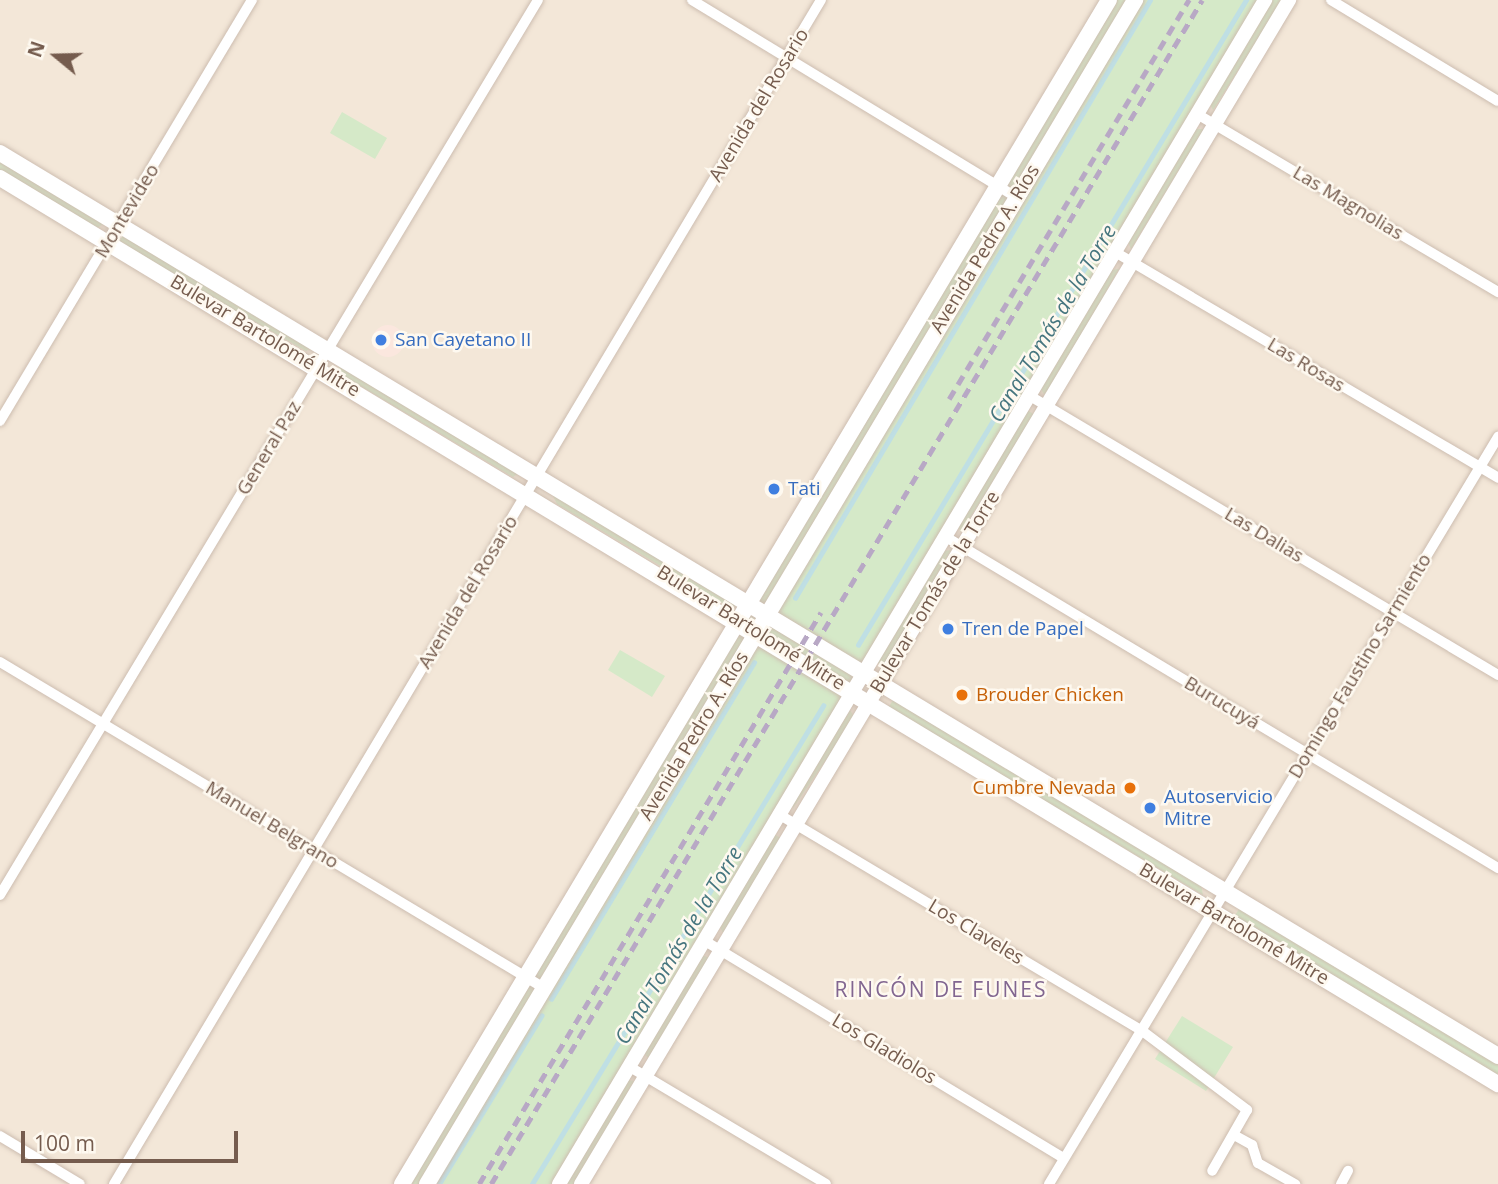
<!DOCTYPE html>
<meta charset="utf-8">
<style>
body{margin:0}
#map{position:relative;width:1498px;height:1184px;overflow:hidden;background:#fbf5ea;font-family:"Open Sans",sans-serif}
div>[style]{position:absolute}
.residential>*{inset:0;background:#f3e7d8}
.commercial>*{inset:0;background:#fbe7de}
.round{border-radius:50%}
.green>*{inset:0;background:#d5e9c8}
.stream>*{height:4.5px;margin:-2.25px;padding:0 2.25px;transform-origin:2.25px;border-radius:2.25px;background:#bfdfe4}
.roads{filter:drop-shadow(0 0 2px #cdbdb0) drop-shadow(0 0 2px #cdbdb0)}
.minor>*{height:10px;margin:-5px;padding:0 5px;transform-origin:5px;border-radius:5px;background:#fff}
.tertiary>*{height:14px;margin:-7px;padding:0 7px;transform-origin:7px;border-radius:7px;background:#fff}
.secondary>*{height:16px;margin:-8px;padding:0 8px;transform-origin:8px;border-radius:8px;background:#fff}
.rail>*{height:4.5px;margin-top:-2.25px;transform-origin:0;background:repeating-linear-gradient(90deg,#b8a8c5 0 10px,transparent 0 17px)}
.dots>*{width:19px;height:19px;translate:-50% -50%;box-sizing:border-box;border:4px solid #fef9f0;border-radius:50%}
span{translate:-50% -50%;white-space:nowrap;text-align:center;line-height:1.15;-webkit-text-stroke:5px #fef9f0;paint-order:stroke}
.street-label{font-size:19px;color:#755c4e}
.shop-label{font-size:19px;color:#366cbe}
.left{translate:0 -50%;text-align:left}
.food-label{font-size:19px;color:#c56008}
.right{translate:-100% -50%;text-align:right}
.water-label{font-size:21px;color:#46767f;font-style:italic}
.neighbourhood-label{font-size:21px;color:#826690;letter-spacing:2px}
.north{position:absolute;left:21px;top:21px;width:70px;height:70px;-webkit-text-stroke:5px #fef9f0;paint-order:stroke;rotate:289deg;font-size:19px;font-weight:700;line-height:28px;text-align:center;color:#755c4e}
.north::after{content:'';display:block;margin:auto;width:24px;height:32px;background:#755c4e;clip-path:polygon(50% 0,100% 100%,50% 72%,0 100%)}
.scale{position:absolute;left:21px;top:1131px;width:217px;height:32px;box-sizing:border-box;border:4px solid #755c4e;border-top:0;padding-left:9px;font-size:21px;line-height:24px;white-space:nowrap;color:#755c4e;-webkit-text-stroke:5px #fef9f0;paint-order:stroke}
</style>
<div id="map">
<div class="residential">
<i style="clip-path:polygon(0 0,1135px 0,427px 1184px,0 1184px)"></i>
<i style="clip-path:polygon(1265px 0,1498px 0,1498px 1184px,559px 1184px)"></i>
</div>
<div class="commercial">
<i class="round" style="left:372px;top:325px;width:32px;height:32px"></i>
</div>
<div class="green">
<i style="clip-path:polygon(1109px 0,1265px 0,559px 1184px,402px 1184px)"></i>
<i style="clip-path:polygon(1272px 0,1283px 0,1213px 110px,1210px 104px)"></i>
<i style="clip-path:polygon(342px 112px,387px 138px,375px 159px,330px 133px)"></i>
<i style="clip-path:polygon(1195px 129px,1204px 129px,1131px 249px,1128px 242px)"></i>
<i style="clip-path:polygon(0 157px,102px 219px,103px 224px,97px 228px,0 171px)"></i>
<i style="clip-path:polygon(124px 234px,312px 348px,306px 351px,127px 249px,119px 241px)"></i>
<i style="clip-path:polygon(1119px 269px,1048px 394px,1044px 394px,1040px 388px,1111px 270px)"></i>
<i style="clip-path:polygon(337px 363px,519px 473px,513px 477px,342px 375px)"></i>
<i style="clip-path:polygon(1027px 410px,1035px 415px,961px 532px,957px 525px)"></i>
<i style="clip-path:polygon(551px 492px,738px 605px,731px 608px,557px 504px)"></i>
<i style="clip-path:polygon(951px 550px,885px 666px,880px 667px,877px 660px,943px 551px)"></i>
<i style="clip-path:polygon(620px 650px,665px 676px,652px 697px,608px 670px)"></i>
<i style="clip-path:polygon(893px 700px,1201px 885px,1203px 895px,888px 708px)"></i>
<i style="clip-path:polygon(850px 710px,855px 718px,793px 808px,792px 803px)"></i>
<i style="clip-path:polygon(774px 834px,782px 839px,723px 933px,720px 927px)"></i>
<i style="clip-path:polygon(1239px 909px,1498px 1063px,1498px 1079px,1234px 917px)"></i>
<i style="clip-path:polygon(701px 955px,711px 958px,648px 1058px,644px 1053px)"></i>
<i style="clip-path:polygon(1182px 1016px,1233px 1047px,1206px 1091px,1155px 1059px)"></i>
<i style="clip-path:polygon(628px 1080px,634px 1081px,576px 1184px,563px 1184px)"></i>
</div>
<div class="stream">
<i style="left:795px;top:598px;width:695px;rotate:-59.3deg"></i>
<i style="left:858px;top:645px;width:753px;rotate:-58.97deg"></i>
<i style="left:551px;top:999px;width:393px;rotate:-58.9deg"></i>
<i style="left:439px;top:1184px;width:197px;rotate:-58.7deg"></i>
<i style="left:532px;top:1184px;width:560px;rotate:-58.67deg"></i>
</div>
<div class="roads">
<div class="minor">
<i style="left:692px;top:0;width:379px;rotate:31.3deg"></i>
<i style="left:1331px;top:0;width:195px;rotate:31.2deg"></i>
<i style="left:1197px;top:114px;width:350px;rotate:30.6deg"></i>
<i style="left:1115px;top:252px;width:445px;rotate:30.5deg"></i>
<i style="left:1030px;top:396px;width:545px;rotate:30.8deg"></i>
<i style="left:0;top:421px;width:491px;rotate:-59.1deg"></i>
<i style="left:946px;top:537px;width:644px;rotate:30.95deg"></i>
<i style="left:0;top:662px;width:634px;rotate:30.93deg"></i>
<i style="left:780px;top:815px;width:420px;rotate:30.8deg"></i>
<i style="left:1141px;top:1030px;width:133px;rotate:37deg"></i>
<i style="left:1247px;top:1110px;width:70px;rotate:119.8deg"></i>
<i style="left:0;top:895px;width:1044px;rotate:-58.99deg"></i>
<i style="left:705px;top:941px;width:419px;rotate:31.2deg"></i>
<i style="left:630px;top:1067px;width:228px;rotate:30.8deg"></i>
<i style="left:1234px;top:1135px;width:21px;rotate:29deg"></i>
<i style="left:1252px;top:1145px;width:19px;rotate:72deg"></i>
<i style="left:1258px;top:1163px;width:43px;rotate:29.6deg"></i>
<i style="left:0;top:1136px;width:93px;rotate:31deg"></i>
<i style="left:114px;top:1184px;width:1379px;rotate:-59.16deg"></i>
<i style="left:1049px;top:1184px;width:872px;rotate:-58.99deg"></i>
<i style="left:1341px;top:1184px;width:15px;rotate:-62deg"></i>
</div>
<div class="tertiary">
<i style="left:559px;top:1184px;width:1379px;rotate:-59.19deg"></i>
<i style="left:581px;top:1184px;width:1380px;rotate:-59.12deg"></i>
</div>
<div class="secondary">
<i style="left:0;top:153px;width:1749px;rotate:31.08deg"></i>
<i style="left:0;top:178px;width:1751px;rotate:31.17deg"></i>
<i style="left:402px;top:1184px;width:1379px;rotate:-59.16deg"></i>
<i style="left:427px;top:1184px;width:1380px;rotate:-59.12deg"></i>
</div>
</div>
<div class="rail">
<i style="left:949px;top:399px;width:466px;rotate:-59deg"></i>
<i style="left:479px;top:1184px;width:666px;rotate:-59.12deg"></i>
<i style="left:491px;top:1184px;width:1381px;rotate:-59.01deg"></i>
</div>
<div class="dots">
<i style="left:381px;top:340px;background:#3f7fe0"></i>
<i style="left:774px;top:489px;background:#3f7fe0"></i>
<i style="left:948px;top:629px;background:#3f7fe0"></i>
<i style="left:962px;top:695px;background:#e8710a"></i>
<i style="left:1130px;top:788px;background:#e8710a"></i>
<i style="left:1150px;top:808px;background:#3f7fe0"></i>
</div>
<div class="street-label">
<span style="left:759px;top:105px;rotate:-59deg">Avenida del Rosario</span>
<span style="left:1348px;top:203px;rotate:31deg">Las Magnolias</span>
<span style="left:127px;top:211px;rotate:-59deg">Montevideo</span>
<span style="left:985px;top:249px;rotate:-59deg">Avenida Pedro A. Ríos</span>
<span style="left:265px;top:336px;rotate:31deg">Bulevar Bartolomé Mitre</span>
<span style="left:1306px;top:365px;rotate:31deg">Las Rosas</span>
<span style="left:269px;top:448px;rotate:-59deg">General Paz</span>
<span style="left:1264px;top:535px;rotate:31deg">Las Dalias</span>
<span style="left:468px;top:592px;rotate:-59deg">Avenida del Rosario</span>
<span style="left:935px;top:592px;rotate:-59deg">Bulevar Tomás de la Torre</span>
<span style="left:751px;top:628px;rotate:32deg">Bulevar Bartolomé Mitre</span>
<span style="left:1360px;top:666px;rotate:-59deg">Domingo Faustino Sarmiento</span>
<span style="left:1222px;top:703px;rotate:31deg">Burucuyá</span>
<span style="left:694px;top:736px;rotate:-59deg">Avenida Pedro A. Ríos</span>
<span style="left:272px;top:825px;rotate:31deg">Manuel Belgrano</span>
<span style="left:1234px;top:924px;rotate:31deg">Bulevar Bartolomé Mitre</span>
<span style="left:976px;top:932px;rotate:31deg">Los Claveles</span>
<span style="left:884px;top:1049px;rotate:31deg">Los Gladiolos</span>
</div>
<div class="shop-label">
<span class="left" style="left:395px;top:340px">San Cayetano II</span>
<span class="left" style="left:788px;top:489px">Tati</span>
<span class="left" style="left:962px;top:629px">Tren de Papel</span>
<span class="left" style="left:1164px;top:808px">Autoservicio<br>Mitre</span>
</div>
<div class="food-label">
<span class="left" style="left:976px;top:695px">Brouder Chicken</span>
<span class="right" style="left:1116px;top:788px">Cumbre Nevada</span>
</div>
<div class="water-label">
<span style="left:1052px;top:323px;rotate:-59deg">Canal Tomás de la Torre</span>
<span style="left:678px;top:945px;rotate:-59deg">Canal Tomás de la Torre</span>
</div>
<div class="neighbourhood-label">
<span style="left:941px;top:989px">RINCÓN DE FUNES</span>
</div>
<div class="north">N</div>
<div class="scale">100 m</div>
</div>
